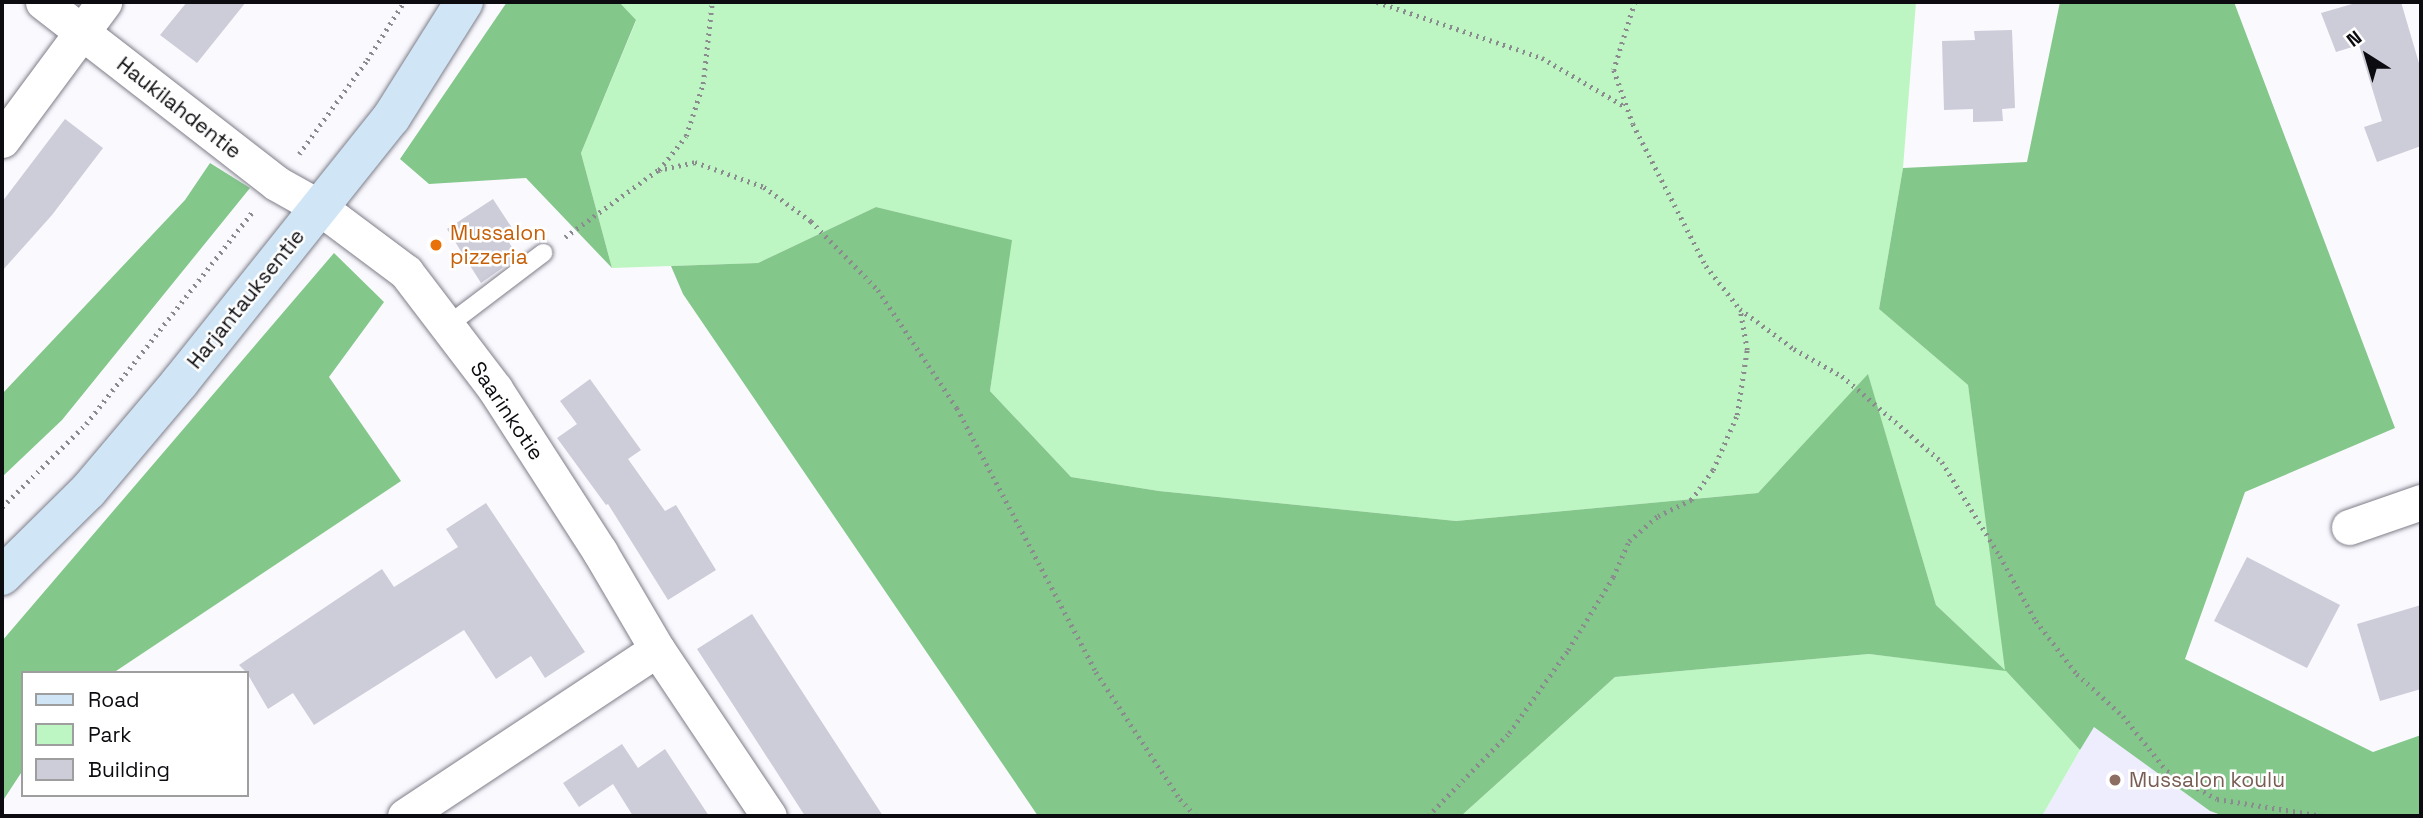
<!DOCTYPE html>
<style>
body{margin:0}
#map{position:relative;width:2423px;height:818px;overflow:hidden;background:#faf9fe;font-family:"Space Grotesk",sans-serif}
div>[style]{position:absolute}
.built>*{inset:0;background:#eeedfd}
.green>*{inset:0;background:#bdf6c2}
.forest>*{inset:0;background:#83c78a}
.building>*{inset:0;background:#cdccd9}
.path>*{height:4.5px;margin-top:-2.25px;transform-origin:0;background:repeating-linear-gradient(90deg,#8b8a8f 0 2px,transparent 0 7px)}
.roads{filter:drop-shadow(0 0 2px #7f7e89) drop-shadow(0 0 2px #7f7e89)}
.lane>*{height:18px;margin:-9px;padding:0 9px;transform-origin:9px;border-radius:9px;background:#fff}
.street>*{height:35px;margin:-17.5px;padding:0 17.5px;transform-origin:17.5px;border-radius:17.5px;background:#fff}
.secondary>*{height:38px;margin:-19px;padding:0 19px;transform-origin:19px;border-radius:19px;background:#d0e6f7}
.dots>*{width:19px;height:19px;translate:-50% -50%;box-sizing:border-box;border:4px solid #fff;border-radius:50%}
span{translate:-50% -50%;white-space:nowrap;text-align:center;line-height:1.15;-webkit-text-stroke:5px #fff;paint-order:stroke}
.street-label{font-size:21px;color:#0c0c10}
.food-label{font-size:21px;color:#c56008}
.left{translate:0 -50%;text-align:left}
.education-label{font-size:21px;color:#785e54}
.frame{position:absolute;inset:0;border:4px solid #0c0c10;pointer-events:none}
.legend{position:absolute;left:21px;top:671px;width:228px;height:126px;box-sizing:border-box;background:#fff;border:2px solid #9e9e9f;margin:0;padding:9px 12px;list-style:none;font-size:21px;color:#0c0c10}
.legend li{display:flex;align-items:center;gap:14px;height:35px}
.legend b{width:35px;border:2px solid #9e9e9f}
.north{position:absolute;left:2332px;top:21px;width:70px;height:70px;-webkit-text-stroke:5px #fff;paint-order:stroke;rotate:323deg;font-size:19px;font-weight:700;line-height:28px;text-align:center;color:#0c0c10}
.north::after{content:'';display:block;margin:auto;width:24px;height:32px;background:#0c0c10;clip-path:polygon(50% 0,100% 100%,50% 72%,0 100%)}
</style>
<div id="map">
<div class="built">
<i style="clip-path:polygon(2094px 726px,2210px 811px,2224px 816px,2042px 816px)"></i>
</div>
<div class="green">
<i style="clip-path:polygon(619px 2px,1916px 2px,1903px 168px,1879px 309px,1968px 385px,2006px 671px,2080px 750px,2042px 816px,1461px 816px,1615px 677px,1869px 654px,2005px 670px,1936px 605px,1868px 375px,1758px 493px,1456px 521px,1159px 491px,1071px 477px,990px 391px,1011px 240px,876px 207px,758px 263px,612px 268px,581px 153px,636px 21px)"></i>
</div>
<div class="forest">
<i style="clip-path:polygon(507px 2px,619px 2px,636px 20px,581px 153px,612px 268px,526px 178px,429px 184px,400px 159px)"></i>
<i style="clip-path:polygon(2060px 2px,2234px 2px,2395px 428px,2245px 492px,2185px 659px,2373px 752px,2421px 735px,2421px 816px,2224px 816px,2210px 811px,2094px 727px,2080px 750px,2006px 671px,1869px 654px,1615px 677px,1461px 816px,1038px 816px,683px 294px,671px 266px,758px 263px,876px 207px,1012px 240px,990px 391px,1071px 477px,1159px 491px,1456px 521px,1758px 493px,1868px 374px,1936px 605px,2005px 670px,1968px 385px,1879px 309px,1903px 168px,2027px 162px)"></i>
<i style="clip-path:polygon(210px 163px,250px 188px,62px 420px,2px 477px,2px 394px,185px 200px)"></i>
<i style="clip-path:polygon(334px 253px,384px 302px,329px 377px,401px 481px,113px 673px,23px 673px,23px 770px,2px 802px,2px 641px)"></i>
</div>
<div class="building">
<i style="clip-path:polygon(187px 2px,246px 2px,197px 63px,160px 35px)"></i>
<i style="clip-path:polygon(2359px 2px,2401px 2px,2421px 70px,2421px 146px,2377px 162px,2364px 127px,2382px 121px,2359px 45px,2336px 52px,2321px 13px)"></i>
<i style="clip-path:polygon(2012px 30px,2015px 108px,2002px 109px,2003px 121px,1973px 122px,1973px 109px,1944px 110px,1942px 41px,1975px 40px,1974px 31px)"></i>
<i style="clip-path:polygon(65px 119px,103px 148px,52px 215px,2px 271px,2px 202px)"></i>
<i style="clip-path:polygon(493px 199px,514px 231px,505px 236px,518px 257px,481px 283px,447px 229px)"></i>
<i style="clip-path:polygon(590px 379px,641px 450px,628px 459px,665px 511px,676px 505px,716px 570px,668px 600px,608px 504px,606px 505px,557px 438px,577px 424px,560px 401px)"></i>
<i style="clip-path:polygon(486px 503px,585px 652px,545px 678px,531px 656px,496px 679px,464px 630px,314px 725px,293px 693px,268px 709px,247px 673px,239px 665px,382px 569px,394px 587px,458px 547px,446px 529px)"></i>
<i style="clip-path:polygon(2247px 557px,2340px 605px,2307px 668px,2214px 621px)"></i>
<i style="clip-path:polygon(2421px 605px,2421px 689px,2380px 701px,2357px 624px)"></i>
<i style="clip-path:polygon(752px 614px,816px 713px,883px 816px,805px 816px,776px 771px,697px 649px)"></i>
<i style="clip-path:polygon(622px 744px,638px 768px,665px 749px,709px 816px,633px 816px,613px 784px,579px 807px,563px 783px)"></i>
</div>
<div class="path">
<i style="left:1377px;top:2px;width:174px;rotate:18.7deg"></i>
<i style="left:1542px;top:58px;width:97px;rotate:30.3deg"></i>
<i style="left:1635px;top:2px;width:71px;rotate:107.2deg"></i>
<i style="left:1614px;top:70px;width:57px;rotate:70.6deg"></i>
<i style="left:1633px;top:124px;width:160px;rotate:62.8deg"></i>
<i style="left:1706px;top:266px;width:55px;rotate:51.7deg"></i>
<i style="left:1740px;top:309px;width:67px;rotate:36.5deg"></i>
<i style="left:1794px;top:349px;width:55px;rotate:29.4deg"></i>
<i style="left:1842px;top:376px;width:132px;rotate:40.7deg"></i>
<i style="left:1942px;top:462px;width:110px;rotate:58.3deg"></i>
<i style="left:2000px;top:556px;width:74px;rotate:61deg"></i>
<i style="left:2036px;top:621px;width:67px;rotate:52.3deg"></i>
<i style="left:2077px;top:674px;width:62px;rotate:42.4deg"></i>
<i style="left:2123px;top:716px;width:70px;rotate:51.3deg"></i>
<i style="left:2167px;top:771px;width:57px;rotate:29.2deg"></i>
<i style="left:2217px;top:799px;width:107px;rotate:9.1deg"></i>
<i style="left:299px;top:154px;width:116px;rotate:-54.1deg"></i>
<i style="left:367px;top:60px;width:69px;rotate:-57.5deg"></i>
<i style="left:659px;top:170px;width:43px;rotate:-51.5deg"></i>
<i style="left:686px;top:136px;width:55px;rotate:-71.9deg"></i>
<i style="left:703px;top:84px;width:82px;rotate:-83.7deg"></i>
<i style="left:565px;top:237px;width:115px;rotate:-35.8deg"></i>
<i style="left:658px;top:170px;width:38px;rotate:-12deg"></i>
<i style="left:695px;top:162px;width:73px;rotate:19.9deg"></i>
<i style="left:764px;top:187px;width:58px;rotate:35.9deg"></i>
<i style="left:811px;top:221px;width:96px;rotate:45.8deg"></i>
<i style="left:878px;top:290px;width:142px;rotate:56.2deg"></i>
<i style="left:957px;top:408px;width:298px;rotate:62.2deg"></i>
<i style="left:1096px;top:672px;width:152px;rotate:56.5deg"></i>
<i style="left:1180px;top:799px;width:23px;rotate:47deg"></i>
<i style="left:2px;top:507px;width:118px;rotate:-44.7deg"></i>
<i style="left:86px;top:424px;width:272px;rotate:-51.9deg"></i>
<i style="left:1428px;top:816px;width:116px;rotate:-45.7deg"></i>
<i style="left:1509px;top:733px;width:102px;rotate:-54.6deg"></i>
<i style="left:1568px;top:650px;width:86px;rotate:-58.3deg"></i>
<i style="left:1613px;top:577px;width:39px;rotate:-66deg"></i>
<i style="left:1629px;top:541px;width:38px;rotate:-41deg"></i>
<i style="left:1658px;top:516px;width:37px;rotate:-26deg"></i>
<i style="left:1691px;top:500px;width:37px;rotate:-54deg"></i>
<i style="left:1713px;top:470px;width:60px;rotate:-66.4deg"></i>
<i style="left:1737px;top:415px;width:66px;rotate:-81.3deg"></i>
<i style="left:1747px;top:350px;width:41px;rotate:-99.9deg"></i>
</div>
<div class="roads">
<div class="lane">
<i style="left:447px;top:326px;width:121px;rotate:-37.2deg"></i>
</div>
<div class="street">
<i style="left:43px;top:2px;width:295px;rotate:37.8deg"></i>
<i style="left:276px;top:183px;width:49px;rotate:29.2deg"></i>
<i style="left:319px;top:207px;width:109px;rotate:36.8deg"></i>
<i style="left:406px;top:272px;width:147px;rotate:52.7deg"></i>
<i style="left:495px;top:389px;width:194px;rotate:57.2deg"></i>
<i style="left:600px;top:552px;width:113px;rotate:59.6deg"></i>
<i style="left:657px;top:649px;width:201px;rotate:56.2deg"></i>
<i style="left:2px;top:140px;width:172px;rotate:-53.5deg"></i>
<i style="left:2349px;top:527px;width:76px;rotate:-19.1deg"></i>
<i style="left:405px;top:816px;width:302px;rotate:-33.5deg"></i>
</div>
<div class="secondary">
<i style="left:2px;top:576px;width:121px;rotate:-44.7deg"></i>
<i style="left:88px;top:491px;width:143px;rotate:-49.8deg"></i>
<i style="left:180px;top:382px;width:338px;rotate:-51.4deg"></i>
<i style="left:391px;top:118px;width:137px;rotate:-57.8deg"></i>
</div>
</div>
<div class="dots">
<i style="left:436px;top:245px;background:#e8710a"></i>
<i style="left:2115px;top:780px;background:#8d6e63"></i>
</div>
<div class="street-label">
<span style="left:179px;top:108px;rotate:38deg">Haukilahdentie</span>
<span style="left:246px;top:299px;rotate:-51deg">Harjantauksentie</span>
<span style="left:507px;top:411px;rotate:56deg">Saarinkotie</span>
</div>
<div class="food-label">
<span class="left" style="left:450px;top:245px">Mussalon<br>pizzeria</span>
</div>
<div class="education-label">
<span class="left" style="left:2129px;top:780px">Mussalon koulu</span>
</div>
<div class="frame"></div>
<ul class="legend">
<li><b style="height:9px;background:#d0e6f7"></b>Road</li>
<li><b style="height:19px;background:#bdf6c2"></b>Park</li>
<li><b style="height:19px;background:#cdccd9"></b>Building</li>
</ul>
<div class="north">N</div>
</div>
